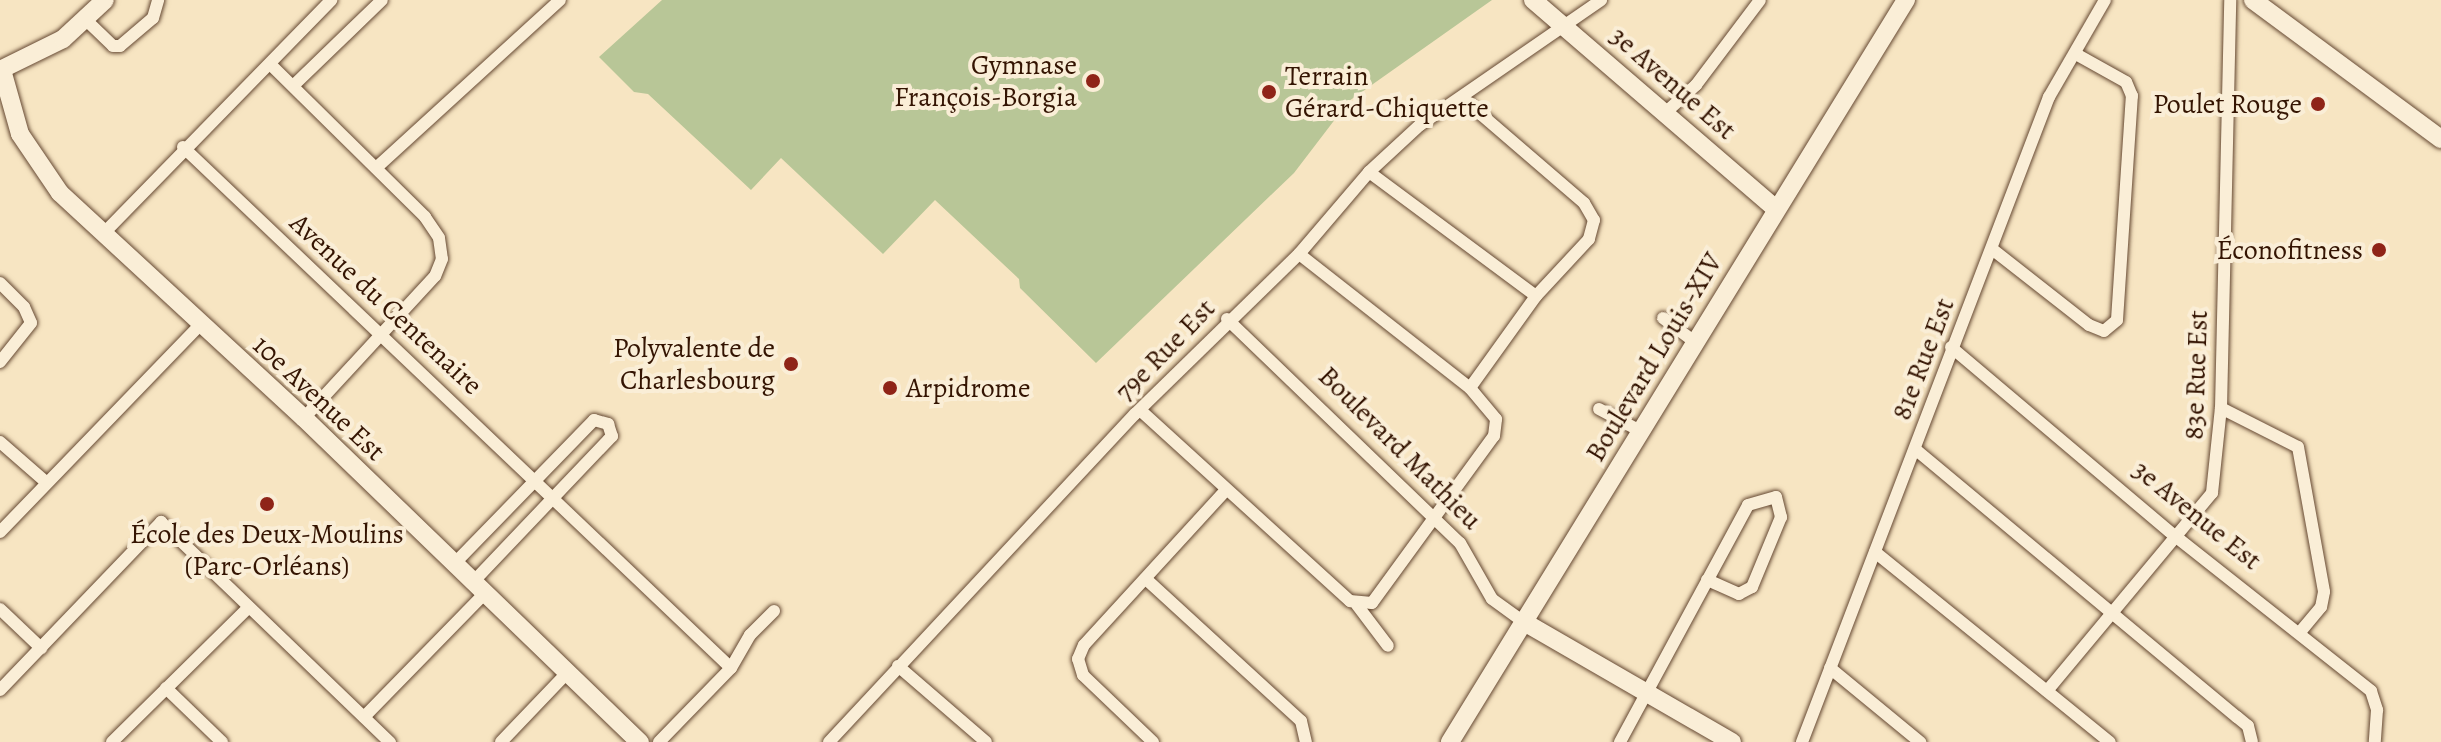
<!DOCTYPE html>
<meta charset="utf-8">
<style>
body{margin:0}
#map{position:relative;width:2441px;height:742px;overflow:hidden;background:#f7e5c2;font-family:Alegreya,serif}
div>[style]{position:absolute}
.green>*{inset:0;background:#b8c697}
.roads{filter:drop-shadow(0 0 2px #654832) drop-shadow(0 0 2px #654832)}
.street>*{height:12px;margin:-6px;padding:0 6px;transform-origin:6px;border-radius:6px;background:#faeed7}
.secondary>*{height:18px;margin:-9px;padding:0 9px;transform-origin:9px;border-radius:9px;background:#faeed7}
.dots>*{width:22px;height:22px;translate:-50% -50%;box-sizing:border-box;border:4px solid #faeed7;border-radius:50%}
span{translate:-50% -50%;white-space:nowrap;text-align:center;line-height:1.15;-webkit-text-stroke:8px #faeed7;paint-order:stroke}
.poi-label{font-size:28px;color:#341402}
.right{translate:-100% -50%;text-align:right}
.left{translate:0 -50%;text-align:left}
.street-label{font-size:28px;color:#341402}
</style>
<div id="map">
<div class="green">
<i style="clip-path:polygon(662px 0,1492px 0,1349px 101px,1294px 173px,1096px 363px,1020px 288px,1019px 279px,935px 200px,883px 254px,781px 158px,751px 190px,648px 94px,634px 92px,599px 57px)"></i>
</div>
<div class="roads">
<div class="street">
<i style="left:84px;top:18px;width:40px;rotate:44deg"></i>
<i style="left:113px;top:46px;width:7px"></i>
<i style="left:120px;top:46px;width:43px;rotate:-40.3deg"></i>
<i style="left:153px;top:18px;width:19px;rotate:-74deg"></i>
<i style="left:270px;top:64px;width:218px;rotate:44.6deg"></i>
<i style="left:425px;top:217px;width:25px;rotate:56deg"></i>
<i style="left:439px;top:238px;width:21px;rotate:82deg"></i>
<i style="left:442px;top:259px;width:18px;rotate:112deg"></i>
<i style="left:435px;top:276px;width:193px;rotate:132.7deg"></i>
<i style="left:294px;top:85px;width:122px;rotate:-44deg"></i>
<i style="left:1462px;top:98px;width:161px;rotate:40.7deg"></i>
<i style="left:1584px;top:203px;width:20px;rotate:60deg"></i>
<i style="left:1594px;top:220px;width:20px;rotate:105deg"></i>
<i style="left:1589px;top:239px;width:78px;rotate:132.9deg"></i>
<i style="left:1536px;top:296px;width:113px;rotate:125.7deg"></i>
<i style="left:1665px;top:113px;width:42px;rotate:-42.1deg"></i>
<i style="left:1696px;top:85px;width:106px;rotate:-53deg"></i>
<i style="left:183px;top:147px;width:756px;rotate:43.55deg"></i>
<i style="left:376px;top:168px;width:249px;rotate:-42.4deg"></i>
<i style="left:1369px;top:172px;width:208px;rotate:36.6deg"></i>
<i style="left:103px;top:234px;width:327px;rotate:-45.7deg"></i>
<i style="left:1992px;top:249px;width:123px;rotate:38.1deg"></i>
<i style="left:2089px;top:325px;width:16px;rotate:22deg"></i>
<i style="left:2104px;top:331px;width:17px;rotate:-40deg"></i>
<i style="left:2117px;top:320px;width:225px;rotate:-86.2deg"></i>
<i style="left:2132px;top:96px;width:15px;rotate:-113deg"></i>
<i style="left:2126px;top:82px;width:57px;rotate:-150.8deg"></i>
<i style="left:0;top:283px;width:34px;rotate:45deg"></i>
<i style="left:24px;top:307px;width:17px;rotate:66deg"></i>
<i style="left:31px;top:323px;width:50px;rotate:128.5deg"></i>
<i style="left:1663px;top:318px;width:40px;rotate:37deg"></i>
<i style="left:1227px;top:319px;width:323px;rotate:43.9deg"></i>
<i style="left:1460px;top:543px;width:64px;rotate:60.3deg"></i>
<i style="left:1492px;top:599px;width:39px;rotate:36deg"></i>
<i style="left:1951px;top:347px;width:293px;rotate:40.2deg"></i>
<i style="left:2175px;top:536px;width:250px;rotate:38.3deg"></i>
<i style="left:2371px;top:691px;width:20px;rotate:72deg"></i>
<i style="left:2377px;top:710px;width:32px;rotate:94deg"></i>
<i style="left:2221px;top:408px;width:86px;rotate:26.9deg"></i>
<i style="left:2298px;top:447px;width:147px;rotate:79.8deg"></i>
<i style="left:2324px;top:592px;width:15px;rotate:101deg"></i>
<i style="left:2321px;top:607px;width:33px;rotate:130deg"></i>
<i style="left:1599px;top:409px;width:49px;rotate:28.1deg"></i>
<i style="left:1140px;top:410px;width:284px;rotate:42.3deg"></i>
<i style="left:1350px;top:601px;width:22px;rotate:5deg"></i>
<i style="left:1372px;top:603px;width:207px;rotate:-53.9deg"></i>
<i style="left:1494px;top:436px;width:17px;rotate:-83deg"></i>
<i style="left:1496px;top:419px;width:40px;rotate:-130deg"></i>
<i style="left:1470px;top:388px;width:217px;rotate:-141.9deg"></i>
<i style="left:0;top:442px;width:62px;rotate:41.1deg"></i>
<i style="left:1915px;top:449px;width:419px;rotate:39.8deg"></i>
<i style="left:2237px;top:717px;width:14px;rotate:39deg"></i>
<i style="left:2248px;top:726px;width:16px;rotate:76deg"></i>
<i style="left:0;top:532px;width:288px;rotate:-46deg"></i>
<i style="left:1875px;top:552px;width:302px;rotate:39deg"></i>
<i style="left:454px;top:564px;width:201px;rotate:-45.8deg"></i>
<i style="left:594px;top:420px;width:15px;rotate:16deg"></i>
<i style="left:608px;top:424px;width:13px;rotate:72deg"></i>
<i style="left:612px;top:436px;width:202px;rotate:133.6deg"></i>
<i style="left:1147px;top:580px;width:209px;rotate:42.5deg"></i>
<i style="left:1301px;top:721px;width:22px;rotate:77deg"></i>
<i style="left:1357px;top:605px;width:51px;rotate:52.9deg"></i>
<i style="left:0;top:609px;width:57px;rotate:43.6deg"></i>
<i style="left:898px;top:666px;width:116px;rotate:40.8deg"></i>
<i style="left:1830px;top:668px;width:117px;rotate:39.4deg"></i>
<i style="left:166px;top:688px;width:78px;rotate:44deg"></i>
<i style="left:0;top:690px;width:233px;rotate:-46.2deg"></i>
<i style="left:161px;top:522px;width:318px;rotate:43.9deg"></i>
<i style="left:2047px;top:691px;width:258px;rotate:-50.2deg"></i>
<i style="left:2212px;top:493px;width:85px;rotate:-84deg"></i>
<i style="left:2221px;top:408px;width:408px;rotate:-88.7deg"></i>
<i style="left:364px;top:717px;width:173px;rotate:-45.7deg"></i>
<i style="left:112px;top:742px;width:192px;rotate:-44.6deg"></i>
<i style="left:501px;top:742px;width:97px;rotate:-46.3deg"></i>
<i style="left:659px;top:742px;width:103px;rotate:-45.8deg"></i>
<i style="left:731px;top:668px;width:38px;rotate:-60deg"></i>
<i style="left:750px;top:635px;width:34px;rotate:-45deg"></i>
<i style="left:829px;top:742px;width:449px;rotate:-47deg"></i>
<i style="left:1135px;top:414px;width:229px;rotate:-44.3deg"></i>
<i style="left:1299px;top:254px;width:108px;rotate:-49.5deg"></i>
<i style="left:1369px;top:172px;width:69px;rotate:-42.7deg"></i>
<i style="left:1420px;top:125px;width:220px;rotate:-34.6deg"></i>
<i style="left:1153px;top:742px;width:97px;rotate:-136.3deg"></i>
<i style="left:1083px;top:675px;width:17px;rotate:-107deg"></i>
<i style="left:1078px;top:659px;width:15px;rotate:-67deg"></i>
<i style="left:1084px;top:645px;width:210px;rotate:-47.5deg"></i>
<i style="left:1620px;top:742px;width:269px;rotate:-61.6deg"></i>
<i style="left:1748px;top:505px;width:29px;rotate:-16deg"></i>
<i style="left:1776px;top:497px;width:21px;rotate:76deg"></i>
<i style="left:1781px;top:517px;width:76px;rotate:112.5deg"></i>
<i style="left:1752px;top:587px;width:15px;rotate:152deg"></i>
<i style="left:1739px;top:594px;width:35px;rotate:-156deg"></i>
<i style="left:1802px;top:742px;width:691px;rotate:-69.05deg"></i>
<i style="left:2049px;top:97px;width:112px;rotate:-60deg"></i>
</div>
<div class="secondary">
<i style="left:1533px;top:0;width:321px;rotate:40.7deg"></i>
<i style="left:2253px;top:0;width:234px;rotate:36.5deg"></i>
<i style="left:0;top:70px;width:70px;rotate:-26.2deg"></i>
<i style="left:63px;top:39px;width:57px;rotate:-42.9deg"></i>
<i style="left:2px;top:70px;width:66px;rotate:74.3deg"></i>
<i style="left:20px;top:134px;width:71px;rotate:55.9deg"></i>
<i style="left:60px;top:193px;width:332px;rotate:42.7deg"></i>
<i style="left:304px;top:418px;width:467px;rotate:44deg"></i>
<i style="left:1524px;top:622px;width:240px;rotate:30deg"></i>
<i style="left:1450px;top:742px;width:871px;rotate:-58.43deg"></i>
</div>
</div>
<div class="dots">
<i style="left:1093px;top:81px;background:#8f2418"></i>
<i style="left:1269px;top:92px;background:#8f2418"></i>
<i style="left:2318px;top:104px;background:#8f2418"></i>
<i style="left:2379px;top:250px;background:#8f2418"></i>
<i style="left:791px;top:364px;background:#8f2418"></i>
<i style="left:890px;top:388px;background:#8f2418"></i>
<i style="left:267px;top:504px;background:#8f2418"></i>
</div>
<div class="poi-label">
<span class="right" style="left:1077px;top:81px">Gymnase<br>François-Borgia</span>
<span class="left" style="left:1285px;top:92px">Terrain<br>Gérard-Chiquette</span>
<span class="right" style="left:2302px;top:104px">Poulet Rouge</span>
<span class="right" style="left:2363px;top:250px">Éconofitness</span>
<span class="right" style="left:775px;top:364px">Polyvalente de<br>Charlesbourg</span>
<span class="left" style="left:906px;top:388px">Arpidrome</span>
<span style="left:267px;top:550px">École des Deux-Moulins<br>(Parc-Orléans)</span>
</div>
<div class="street-label">
<span style="left:1673px;top:83px;rotate:41deg">3e Avenue Est</span>
<span style="left:386px;top:304px;rotate:43deg">Avenue du Centenaire</span>
<span style="left:1165px;top:350px;rotate:-46deg">79e Rue Est</span>
<span style="left:1654px;top:357px;rotate:-59deg">Boulevard Louis-XIV</span>
<span style="left:1923px;top:359px;rotate:-69deg">81e Rue Est</span>
<span style="left:2196px;top:375px;rotate:-88deg">83e Rue Est</span>
<span style="left:319px;top:398px;rotate:43deg">10e Avenue Est</span>
<span style="left:1400px;top:448px;rotate:45deg">Boulevard Mathieu</span>
<span style="left:2197px;top:515px;rotate:39deg">3e Avenue Est</span>
</div>
</div>
